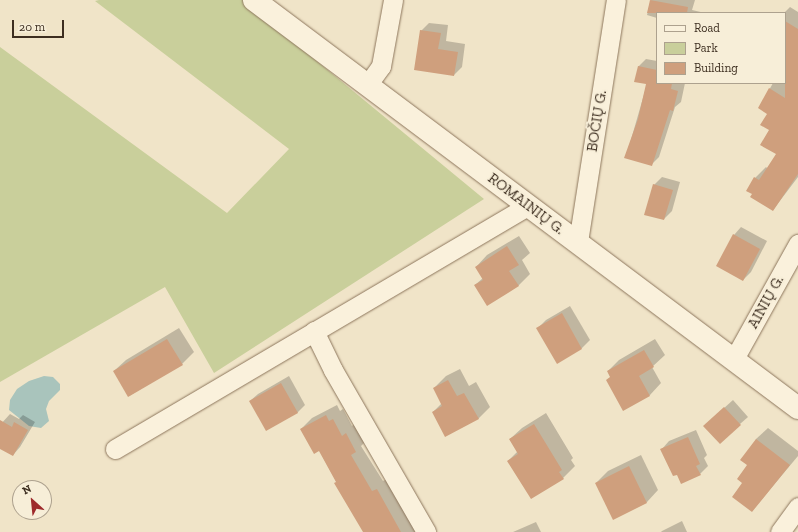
<!DOCTYPE html>
<meta charset="utf-8">
<style>
body{margin:0}
#map{position:relative;width:798px;height:532px;overflow:hidden;background:#f0e4c8;font-family:"Zilla Slab",serif}
div>[style]{position:absolute}
.green>*{inset:0;background:#c9cf9b}
.water>*{inset:0;background:#a9c4bc}
.shadow>*{inset:0;background:#0003}
.building>*{inset:0;background:#cf9f7d}
.roads{filter:drop-shadow(0 0 1px #8d765c) drop-shadow(0 0 1px #8d765c)}
.street>*{height:19px;margin:-9.5px;padding:0 9.5px;transform-origin:9.5px;border-radius:9.5px;background:#faf1dc}
.secondary>*{height:22px;margin:-11px;padding:0 11px;transform-origin:11px;border-radius:11px;background:#faf1dc}
span{translate:-50% -50%;white-space:nowrap;text-align:center;line-height:1.15;-webkit-text-stroke:4px #f7eed8;paint-order:stroke}
.street-label{font-size:15px;color:#3d2e20}
.legend{position:absolute;left:656px;top:12px;width:130px;height:72px;box-sizing:border-box;background:#f7eed8;border:1px solid #ada18e;margin:0;padding:5px 7px;list-style:none;font-size:12px;color:#3d2e20}
.legend li{display:flex;align-items:center;gap:8px;height:20px}
.legend b{width:20px;border:1px solid #ada18e}
.north{position:absolute;left:12px;top:480px;width:40px;height:40px;box-sizing:border-box;background:#f7eed8;border:1px solid #ada18e;border-radius:50%;rotate:333deg;font-size:11px;font-weight:700;line-height:16px;text-align:center;color:#3d2e20}
.north::after{content:'';display:block;margin:auto;width:14px;height:18px;background:#9e2a2b;clip-path:polygon(50% 0,100% 100%,50% 72%,0 100%)}
.scale{position:absolute;left:12px;top:20px;width:52px;height:18px;box-sizing:border-box;border:2px solid #3d2e20;border-top:0;padding-left:5px;font-size:12px;line-height:14px;white-space:nowrap;color:#3d2e20;-webkit-text-stroke:3px #f7eed8;paint-order:stroke}
</style>
<div id="map">
<div class="green">
<i style="clip-path:polygon(99px 0,271px 0,267px 20px,484px 199px,214px 373px,165px 287px,0 382px,0 47px,227px 213px,289px 149px,95px 1px)"></i>
</div>
<div class="water">
<i style="clip-path:polygon(44px 376px,53px 377px,60px 384px,60px 390px,49px 401px,46px 409px,49px 421px,41px 428px,29px 426px,9px 410px,10px 400px,17px 389px,29px 381px)"></i>
</div>
<div class="shadow">
<i style="clip-path:polygon(651px 0,695px 0,692px 10px,705px 13px,657px 13px,657px 18px,647px 15px)"></i>
<i style="clip-path:polygon(790px 7px,798px 12px,798px 177px,773px 210px,753px 194px,755px 178px,766px 167px,768px 169px,777px 153px,768px 113px,759px 108px,773px 83px,785px 83px,784px 13px)"></i>
<i style="clip-path:polygon(429px 23px,448px 25px,446px 41px,465px 44px,462px 67px,454px 75px,421px 31px)"></i>
<i style="clip-path:polygon(646px 59px,657px 61px,657px 83px,685px 83px,681px 102px,675px 107px,659px 157px,651px 165px,626px 157px,647px 84px,638px 67px)"></i>
<i style="clip-path:polygon(662px 177px,680px 182px,672px 211px,664px 219px,654px 185px)"></i>
<i style="clip-path:polygon(741px 227px,767px 241px,751px 272px,743px 280px,734px 235px)"></i>
<i style="clip-path:polygon(519px 236px,530px 253px,522px 260px,530px 274px,518px 286px,475px 285px,483px 278px,476px 267px,487px 255px)"></i>
<i style="clip-path:polygon(570px 306px,590px 340px,582px 348px,557px 362px,538px 328px,546px 320px)"></i>
<i style="clip-path:polygon(179px 328px,194px 352px,182px 364px,129px 396px,114px 371px,126px 360px)"></i>
<i style="clip-path:polygon(655px 339px,665px 355px,652px 367px,661px 383px,650px 395px,624px 409px,608px 371px,619px 360px)"></i>
<i style="clip-path:polygon(460px 369px,469px 386px,476px 382px,490px 407px,478px 419px,433px 412px,442px 403px,434px 388px,446px 376px)"></i>
<i style="clip-path:polygon(289px 376px,305px 405px,297px 413px,250px 401px,258px 394px)"></i>
<i style="clip-path:polygon(733px 400px,748px 417px,740px 424px,713px 418px)"></i>
<i style="clip-path:polygon(337px 405px,340px 411px,343px 409px,352px 426px,356px 423px,366px 441px,361px 446px,383px 481px,387px 479px,417px 532px,364px 532px,319px 450px,301px 429px,312px 418px)"></i>
<i style="clip-path:polygon(546px 413px,573px 458px,571px 460px,575px 466px,563px 478px,508px 461px,518px 451px,510px 439px,522px 428px)"></i>
<i style="clip-path:polygon(10px 414px,19px 419px,23px 415px,35px 422px,20px 447px,13px 455px,0 448px,0 425px)"></i>
<i style="clip-path:polygon(768px 428px,798px 451px,798px 456px,752px 511px,744px 483px,756px 439px)"></i>
<i style="clip-path:polygon(696px 430px,707px 455px,704px 458px,708px 466px,700px 474px,662px 449px,669px 441px)"></i>
<i style="clip-path:polygon(641px 455px,658px 490px,647px 502px,614px 518px,596px 483px,608px 471px)"></i>
<i style="clip-path:polygon(682px 521px,687px 532px,661px 532px,662px 531px)"></i>
<i style="clip-path:polygon(536px 522px,541px 532px,513px 532px)"></i>
</div>
<div class="building">
<i style="clip-path:polygon(650px 0,688px 7px,687px 13px,647px 13px)"></i>
<i style="clip-path:polygon(785px 21px,798px 29px,798px 174px,773px 211px,750px 197px,752px 194px,746px 191px,754px 177px,759px 180px,776px 154px,760px 145px,769px 130px,760px 125px,767px 114px,758px 108px,769px 88px,785px 98px)"></i>
<i style="clip-path:polygon(420px 30px,441px 33px,438px 49px,458px 52px,454px 76px,414px 70px)"></i>
<i style="clip-path:polygon(638px 66px,657px 70px,657px 83px,672px 83px,671px 89px,678px 91px,673px 111px,670px 110px,652px 166px,624px 158px,638px 119px,646px 84px,634px 82px)"></i>
<i style="clip-path:polygon(653px 184px,673px 190px,664px 220px,644px 215px)"></i>
<i style="clip-path:polygon(733px 234px,760px 249px,743px 281px,716px 266px)"></i>
<i style="clip-path:polygon(507px 246px,519px 265px,509px 271px,519px 286px,487px 306px,474px 285px,483px 280px,475px 267px)"></i>
<i style="clip-path:polygon(562px 313px,582px 349px,557px 364px,536px 328px)"></i>
<i style="clip-path:polygon(167px 339px,183px 365px,128px 397px,113px 371px)"></i>
<i style="clip-path:polygon(644px 350px,654px 367px,639px 376px,650px 396px,623px 411px,606px 380px,610px 377px,607px 371px)"></i>
<i style="clip-path:polygon(448px 380px,457px 396px,464px 393px,479px 419px,445px 437px,432px 412px,442px 406px,433px 388px)"></i>
<i style="clip-path:polygon(281px 383px,298px 413px,266px 431px,249px 401px)"></i>
<i style="clip-path:polygon(724px 407px,741px 425px,720px 444px,703px 426px)"></i>
<i style="clip-path:polygon(326px 415px,329px 421px,333px 419px,342px 436px,346px 433px,356px 452px,351px 455px,372px 491px,377px 489px,401px 532px,363px 532px,334px 483px,336px 482px,319px 451px,314px 454px,300px 429px)"></i>
<i style="clip-path:polygon(0 420px,12px 427px,14px 422px,28px 430px,13px 456px,0 449px)"></i>
<i style="clip-path:polygon(534px 424px,562px 470px,559px 472px,564px 479px,531px 499px,507px 461px,518px 454px,509px 439px)"></i>
<i style="clip-path:polygon(688px 437px,700px 464px,696px 466px,701px 475px,681px 484px,677px 475px,673px 476px,660px 449px)"></i>
<i style="clip-path:polygon(756px 439px,790px 465px,752px 512px,732px 497px,742px 483px,737px 479px,747px 465px,740px 460px)"></i>
<i style="clip-path:polygon(629px 466px,647px 503px,613px 520px,595px 483px)"></i>
</div>
<div class="roads">
<div class="street">
<i style="left:368px;top:84px;width:22px;rotate:-54deg"></i>
<i style="left:381px;top:66px;width:67px;rotate:-79.7deg"></i>
<i style="left:578px;top:242px;width:245px;rotate:-81.1deg"></i>
<i style="left:314px;top:331px;width:43px;rotate:64deg"></i>
<i style="left:333px;top:370px;width:187px;rotate:60.1deg"></i>
<i style="left:734px;top:359px;width:132px;rotate:-60.9deg"></i>
<i style="left:115px;top:449px;width:479px;rotate:-30.5deg"></i>
<i style="left:780px;top:532px;width:31px;rotate:-54deg"></i>
</div>
<div class="secondary">
<i style="left:254px;top:0;width:680px;rotate:36.87deg"></i>
</div>
</div>
<div class="street-label">
<span style="left:597px;top:121px;rotate:-81deg">BOČIŲ G.</span>
<span style="left:526px;top:204px;rotate:37deg">ROMAINIŲ G.</span>
<span style="left:766px;top:302px;rotate:-61deg">AINIŲ G.</span>
</div>
<ul class="legend">
<li><b style="height:5px;background:#faf1dc"></b>Road</li>
<li><b style="height:11px;background:#c9cf9b"></b>Park</li>
<li><b style="height:11px;background:#cf9f7d"></b>Building</li>
</ul>
<div class="north">N</div>
<div class="scale">20 m</div>
</div>
